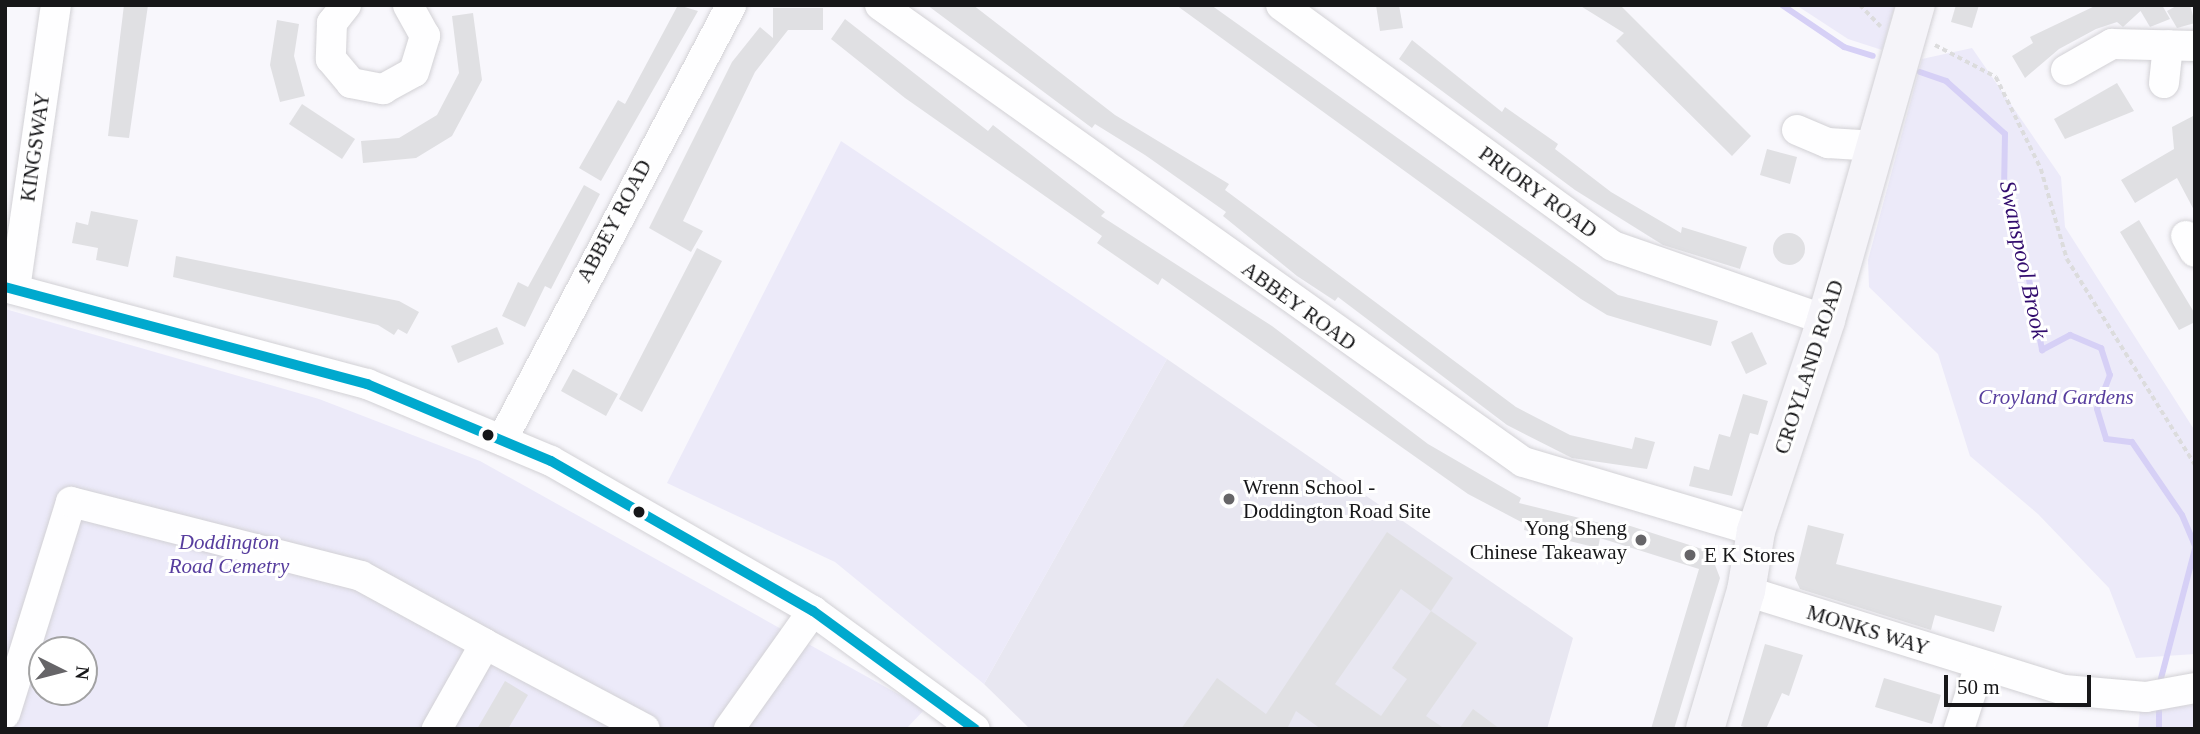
<!DOCTYPE html>
<style>
body{margin:0}
#map{position:relative;width:2200px;height:734px;overflow:hidden;background:#f8f7fc;font-family:Georgia,serif}
div>[style]{position:absolute}
.built>*{inset:0;background:#e8e7f1}
.green>*{inset:0;background:#eceaf9}
.stream>*{height:6px;margin:-3px;padding:0 3px;transform-origin:3px;border-radius:3px;background:#d6d0f6}
.building>*{inset:0;background:#e0e0e3}
.round{border-radius:50%}
.path>*{height:3.5px;margin-top:-1.75px;transform-origin:0;background:repeating-linear-gradient(90deg,#dcdcdd 0 5px,transparent 0 8.5px)}
.roads{filter:drop-shadow(0 0 2px #d2d1d5) drop-shadow(0 0 2px #d2d1d5)}
.minor>*{height:30px;margin:-15px;padding:0 15px;transform-origin:15px;border-radius:15px;background:#fefeff}
.major>*{height:38px;margin:-19px;padding:0 19px;transform-origin:19px;border-radius:19px;background:#f5f4f9}
.bus-1>*{height:10px;margin:-5px;padding:0 5px;transform-origin:5px;border-radius:5px;background:#00a9ce}
.dots>*{width:19px;height:19px;translate:-50% -50%;box-sizing:border-box;border:4px solid #fff;border-radius:50%}
span{translate:-50% -50%;white-space:nowrap;text-align:center;line-height:1.15;-webkit-text-stroke:6px #fff;paint-order:stroke}
.street-label{font-size:21px;color:#171719}
.park-label{font-size:21px;color:#573d9e;font-style:italic}
.poi-label{font-size:21px;color:#171719}
.left{translate:0 -50%;text-align:left}
.right{translate:-100% -50%;text-align:right}
.water-label{font-size:23px;color:#320c6e;font-style:italic}
.frame{position:absolute;inset:0;border:7px solid #171719;pointer-events:none}
.north{position:absolute;left:28px;top:636px;width:70px;height:70px;box-sizing:border-box;background:#fff;border:2px solid #a2a2a3;border-radius:50%;rotate:96deg;font-size:19px;font-weight:700;line-height:28px;text-align:center;color:#171719}
.north::after{content:'';display:block;margin:auto;width:24px;height:32px;background:#666568;clip-path:polygon(50% 0,100% 100%,50% 72%,0 100%)}
.scale{position:absolute;left:1944px;top:675px;width:147px;height:32px;box-sizing:border-box;border:4px solid #171719;border-top:0;padding-left:9px;font-size:21px;line-height:24px;white-space:nowrap;color:#171719;-webkit-text-stroke:5px #fff;paint-order:stroke}
</style>
<div id="map">
<div class="built">
<i style="clip-path:polygon(1167px 359px,1573px 638px,1547px 729px,1030px 729px,984px 684px)"></i>
</div>
<div class="green">
<i style="clip-path:polygon(1796px 5px,1895px 5px,1882px 50px,1848px 39px)"></i>
<i style="clip-path:polygon(1972px 48px,2061px 177px,2065px 227px,2195px 431px,2195px 654px,2136px 658px,2109px 588px,2038px 514px,1970px 456px,1938px 354px,1869px 287px,1868px 260px,1922px 59px)"></i>
<i style="clip-path:polygon(841px 141px,1167px 359px,984px 684px,835px 562px,667px 483px)"></i>
<i style="clip-path:polygon(evenodd,5px 309px,319px 399px,480px 461px,925px 709px,906px 729px,5px 729px,5px 309px,42px 650px,84px 650px,84px 692px,42px 692px,42px 650px)"></i>
<i style="clip-path:polygon(2195px 705px,2195px 729px,2138px 729px,2140px 710px)"></i>
</div>
<div class="stream">
<i style="left:1782px;top:5px;width:75px;rotate:34.1deg"></i>
<i style="left:1844px;top:47px;width:30px;rotate:17deg"></i>
<i style="left:1920px;top:72px;width:28px;rotate:19deg"></i>
<i style="left:1946px;top:81px;width:79px;rotate:41.9deg"></i>
<i style="left:2005px;top:134px;width:57px;rotate:91deg"></i>
<i style="left:2004px;top:191px;width:70px;rotate:72.6deg"></i>
<i style="left:2025px;top:258px;width:94px;rotate:79.5deg"></i>
<i style="left:2042px;top:350px;width:32px;rotate:-28deg"></i>
<i style="left:2070px;top:335px;width:34px;rotate:23deg"></i>
<i style="left:2101px;top:348px;width:28px;rotate:72deg"></i>
<i style="left:2110px;top:375px;width:36px;rotate:111deg"></i>
<i style="left:2097px;top:409px;width:31px;rotate:73deg"></i>
<i style="left:2106px;top:439px;width:26px;rotate:7deg"></i>
<i style="left:2132px;top:442px;width:88px;rotate:55.6deg"></i>
<i style="left:2182px;top:515px;width:34px;rotate:67deg"></i>
<i style="left:2159px;top:686px;width:142px;rotate:-75.3deg"></i>
<i style="left:2159px;top:729px;width:25px;rotate:-90deg"></i>
</div>
<div class="building">
<i style="clip-path:polygon(124px 5px,148px 5px,129px 138px,108px 136px)"></i>
<i style="clip-path:polygon(678px 5px,698px 11px,601px 181px,579px 168px,618px 100px,625px 104px)"></i>
<i style="clip-path:polygon(927px 5px,973px 5px,1115px 115px,1229px 184px,1225px 190px,1516px 407px,1570px 435px,1632px 449px,1635px 437px,1655px 442px,1647px 469px,1572px 458px,1507px 425px,1338px 297px,1335px 301px,1297px 276px,1223px 216px,1226px 212px,1145px 155px,1095px 124px,1092px 128px)"></i>
<i style="clip-path:polygon(1176px 5px,1211px 5px,1618px 295px,1718px 321px,1711px 346px,1607px 315px,1581px 299px)"></i>
<i style="clip-path:polygon(1376px 5px,1399px 5px,1403px 28px,1380px 31px)"></i>
<i style="clip-path:polygon(1579px 5px,1620px 5px,1751px 136px,1732px 156px,1616px 41px,1624px 33px)"></i>
<i style="clip-path:polygon(1956px 5px,1979px 5px,1972px 28px,1951px 22px)"></i>
<i style="clip-path:polygon(2097px 5px,2147px 5px,2123px 27px,2117px 22px,2096px 29px,2059px 49px,2025px 78px,2012px 56px,2033px 43px,2030px 37px)"></i>
<i style="clip-path:polygon(2148px 5px,2162px 5px,2170px 19px,2150px 27px,2140px 10px)"></i>
<i style="clip-path:polygon(2178px 5px,2190px 5px,2195px 23px,2177px 28px,2167px 11px)"></i>
<i style="clip-path:polygon(773px 8px,823px 8px,823px 30px,788px 30px,755px 72px,683px 221px,703px 231px,691px 252px,649px 228px,732px 62px,760px 27px,773px 38px)"></i>
<i style="clip-path:polygon(473px 13px,482px 80px,452px 136px,416px 158px,363px 163px,361px 141px,399px 138px,437px 115px,459px 73px,452px 16px)"></i>
<i style="clip-path:polygon(845px 19px,988px 131px,993px 125px,1105px 212px,1101px 216px,1272px 326px,1428px 444px,1521px 498px,1519px 503px,1616px 527px,1618px 522px,1705px 550px,1707px 544px,1720px 578px,1674px 729px,1651px 729px,1699px 569px,1600px 538px,1598px 548px,1524px 530px,1525px 524px,1468px 494px,1162px 278px,1158px 285px,1097px 243px,1102px 236px,905px 98px,831px 39px)"></i>
<i style="clip-path:polygon(277px 20px,299px 24px,294px 56px,305px 96px,280px 102px,270px 65px)"></i>
<i style="clip-path:polygon(1412px 40px,1502px 112px,1505px 107px,1558px 144px,1555px 149px,1611px 192px,1681px 233px,1682px 227px,1747px 247px,1740px 269px,1663px 245px,1575px 190px,1399px 59px)"></i>
<i style="clip-path:polygon(2117px 83px,2134px 111px,2065px 139px,2054px 119px)"></i>
<i style="clip-path:polygon(302px 104px,355px 139px,342px 159px,289px 124px)"></i>
<i style="clip-path:polygon(2195px 115px,2195px 212px,2177px 178px,2135px 203px,2121px 180px,2174px 149px,2172px 127px)"></i>
<i style="clip-path:polygon(1767px 149px,1797px 157px,1790px 184px,1760px 175px)"></i>
<i style="clip-path:polygon(584px 185px,600px 194px,551px 289px,545px 286px,525px 327px,502px 316px,518px 282px,528px 287px)"></i>
<i style="clip-path:polygon(91px 211px,138px 220px,128px 267px,96px 260px,98px 248px,72px 243px,76px 222px,88px 225px)"></i>
<i style="clip-path:polygon(2139px 220px,2195px 314px,2195px 322px,2179px 330px,2120px 232px)"></i>
<i class="round" style="left:1773px;top:233px;width:32px;height:32px"></i>
<i style="clip-path:polygon(697px 248px,722px 261px,642px 412px,619px 399px)"></i>
<i style="clip-path:polygon(176px 256px,399px 301px,419px 312px,407px 334px,398px 329px,394px 335px,378px 325px,173px 277px)"></i>
<i style="clip-path:polygon(497px 327px,504px 344px,458px 363px,451px 346px)"></i>
<i style="clip-path:polygon(1752px 332px,1767px 364px,1746px 374px,1731px 342px)"></i>
<i style="clip-path:polygon(573px 369px,618px 394px,606px 416px,561px 391px)"></i>
<i style="clip-path:polygon(1743px 394px,1768px 401px,1758px 435px,1750px 433px,1732px 496px,1689px 486px,1694px 466px,1709px 470px,1719px 434px,1730px 437px)"></i>
<i style="clip-path:polygon(1808px 525px,1844px 534px,1836px 564px,2002px 606px,1994px 632px,1935px 615px,1931px 630px,1800px 589px,1795px 578px)"></i>
<i style="clip-path:polygon(evenodd,1387px 532px,1453px 578px,1431px 611px,1477px 643px,1426px 716px,1445px 729px,1321px 729px,1296px 711px,1287px 729px,1181px 729px,1217px 678px,1266px 714px,1387px 532px,1401px 589px,1431px 611px,1392px 668px,1407px 679px,1381px 716px,1335px 684px,1401px 589px)"></i>
<i style="clip-path:polygon(1765px 644px,1803px 655px,1789px 696px,1782px 693px,1766px 729px,1750px 729px,1741px 726px)"></i>
<i style="clip-path:polygon(1884px 678px,1941px 695px,1932px 724px,1875px 707px)"></i>
<i style="clip-path:polygon(505px 681px,528px 695px,508px 729px,477px 729px)"></i>
<i style="clip-path:polygon(1473px 709px,1500px 729px,1459px 729px)"></i>
</div>
<div class="path">
<i style="left:1860px;top:5px;width:30px;rotate:46deg"></i>
<i style="left:1935px;top:45px;width:69px;rotate:27.7deg"></i>
<i style="left:1996px;top:77px;width:102px;rotate:63.9deg"></i>
<i style="left:2041px;top:169px;width:94px;rotate:73.9deg"></i>
<i style="left:2067px;top:259px;width:243px;rotate:58.1deg"></i>
</div>
<div class="roads">
<div class="minor">
<i style="left:346px;top:5px;width:23px;rotate:128deg"></i>
<i style="left:332px;top:23px;width:36px;rotate:92deg"></i>
<i style="left:331px;top:59px;width:31px;rotate:50deg"></i>
<i style="left:351px;top:83px;width:33px;rotate:11deg"></i>
<i style="left:383px;top:89px;width:35px;rotate:-29deg"></i>
<i style="left:414px;top:72px;width:38px;rotate:-73deg"></i>
<i style="left:425px;top:36px;width:35px;rotate:-119deg"></i>
<i style="left:880px;top:5px;width:789px;rotate:35.4deg"></i>
<i style="left:1523px;top:462px;width:243px;rotate:16.5deg"></i>
<i style="left:1281px;top:5px;width:410px;rotate:36deg"></i>
<i style="left:1613px;top:246px;width:225px;rotate:19.2deg"></i>
<i style="left:2066px;top:70px;width:53px;rotate:-29.5deg"></i>
<i style="left:2112px;top:44px;width:83px;rotate:1.4deg"></i>
<i style="left:2164px;top:83px;width:38px;rotate:-84deg"></i>
<i style="left:1797px;top:130px;width:34px;rotate:23deg"></i>
<i style="left:1828px;top:143px;width:48px;rotate:3.6deg"></i>
<i style="left:2186px;top:236px;width:18px;rotate:61deg"></i>
<i style="left:5px;top:287px;width:375px;rotate:15deg"></i>
<i style="left:367px;top:384px;width:199px;rotate:22.7deg"></i>
<i style="left:551px;top:461px;width:302px;rotate:29.8deg"></i>
<i style="left:813px;top:611px;width:200px;rotate:36.1deg"></i>
<i style="left:15px;top:289px;width:287px;rotate:-81.8deg"></i>
<i style="left:502px;top:440px;width:492px;rotate:-62.2deg"></i>
<i style="left:1746px;top:591px;width:333px;rotate:17.3deg"></i>
<i style="left:2064px;top:690px;width:82px;rotate:4.9deg"></i>
<i style="left:2146px;top:697px;width:50px;rotate:-10.4deg"></i>
<i style="left:485px;top:644px;width:181px;rotate:28deg"></i>
<i style="left:5px;top:714px;width:222px;rotate:-72.7deg"></i>
<i style="left:71px;top:502px;width:299px;rotate:14.3deg"></i>
<i style="left:361px;top:576px;width:141px;rotate:28.7deg"></i>
<i style="left:485px;top:644px;width:98px;rotate:119.5deg"></i>
<i style="left:729px;top:729px;width:145px;rotate:-54.6deg"></i>
<i style="left:1959px;top:729px;width:67px;rotate:-71.8deg"></i>
</div>
<div class="major">
<i style="left:1705px;top:729px;width:144px;rotate:-73.5deg"></i>
<i style="left:1746px;top:591px;width:61px;rotate:-80.5deg"></i>
<i style="left:1756px;top:531px;width:222px;rotate:-71.6deg"></i>
<i style="left:1826px;top:320px;width:328px;rotate:-74.1deg"></i>
</div>
</div>
<div class="bus-1">
<i style="left:5px;top:287px;width:375px;rotate:15deg"></i>
<i style="left:367px;top:384px;width:199px;rotate:22.7deg"></i>
<i style="left:551px;top:461px;width:302px;rotate:29.8deg"></i>
<i style="left:813px;top:611px;width:200px;rotate:36.1deg"></i>
</div>
<div class="dots">
<i style="left:488px;top:435px;background:#171719"></i>
<i style="left:1229px;top:499px;background:#666568"></i>
<i style="left:639px;top:512px;background:#171719"></i>
<i style="left:1641px;top:540px;background:#666568"></i>
<i style="left:1690px;top:555px;background:#666568"></i>
</div>
<div class="street-label">
<span style="left:35px;top:147px;rotate:-82deg">KINGSWAY</span>
<span style="left:1538px;top:192px;rotate:36deg">PRIORY ROAD</span>
<span style="left:614px;top:221px;rotate:-62deg">ABBEY ROAD</span>
<span style="left:1299px;top:306px;rotate:36deg">ABBEY ROAD</span>
<span style="left:1809px;top:367px;rotate:-72deg">CROYLAND ROAD</span>
<span style="left:1868px;top:630px;rotate:17deg">MONKS WAY</span>
</div>
<div class="park-label">
<span style="left:2056px;top:397px">Croyland Gardens</span>
<span style="left:229px;top:554px">Doddington<br>Road Cemetry</span>
</div>
<div class="poi-label">
<span class="left" style="left:1243px;top:499px">Wrenn School -<br>Doddington Road Site</span>
<span class="right" style="left:1627px;top:540px">Yong Sheng<br>Chinese Takeaway</span>
<span class="left" style="left:1704px;top:555px">E K Stores</span>
</div>
<div class="water-label">
<span style="left:2023px;top:260px;rotate:78deg">Swanspool Brook</span>
</div>
<div class="frame"></div>
<div class="north">N</div>
<div class="scale">50 m</div>
</div>
